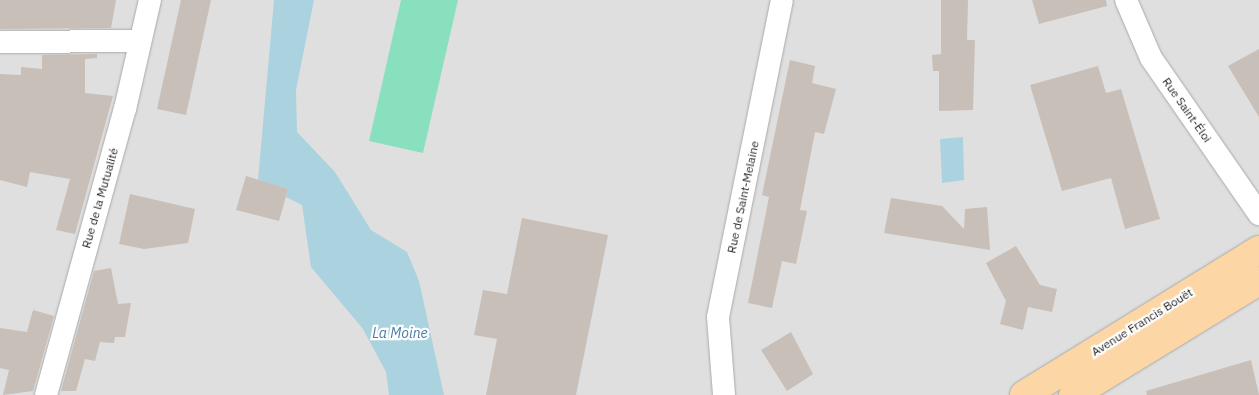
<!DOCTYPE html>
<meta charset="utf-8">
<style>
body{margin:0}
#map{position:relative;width:1259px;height:395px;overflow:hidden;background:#f2efe9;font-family:"IBM Plex Sans",sans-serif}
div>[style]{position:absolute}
.residential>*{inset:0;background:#e0dfdf}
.pitch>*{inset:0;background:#88e0be}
.water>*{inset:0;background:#aad3df}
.building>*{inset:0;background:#c7bfb8}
.roads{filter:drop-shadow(0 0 1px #a9a9a9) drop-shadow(0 0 1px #a9a9a9)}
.minor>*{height:22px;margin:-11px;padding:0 11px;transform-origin:11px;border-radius:11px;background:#fff}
.major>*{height:28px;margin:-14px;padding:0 14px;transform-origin:14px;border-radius:14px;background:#fcd6a4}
span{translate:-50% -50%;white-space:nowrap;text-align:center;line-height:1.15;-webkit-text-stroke:4.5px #fff;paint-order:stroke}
.street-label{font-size:12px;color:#222}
.water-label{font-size:14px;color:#4a7aab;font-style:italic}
</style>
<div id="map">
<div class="residential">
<i style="clip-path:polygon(0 0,1259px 0,1259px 395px,0 395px)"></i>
</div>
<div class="pitch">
<i style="clip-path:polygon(401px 0,458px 0,423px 153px,369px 141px)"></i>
</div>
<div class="water">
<i style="clip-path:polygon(274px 0,314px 0,296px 90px,297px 132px,335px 172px,371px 230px,407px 252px,419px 281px,444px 395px,389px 395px,386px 372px,363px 329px,311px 267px,302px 205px,286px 197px,288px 189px,258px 180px)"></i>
<i style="clip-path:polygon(963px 137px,964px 180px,942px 183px,940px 139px)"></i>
</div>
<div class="building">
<i style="clip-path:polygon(0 0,116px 0,111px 28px,0 29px)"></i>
<i style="clip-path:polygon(181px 0,211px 0,186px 115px,157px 109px)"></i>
<i style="clip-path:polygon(941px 0,968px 0,967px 40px,975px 40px,973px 110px,939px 111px,939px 71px,933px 71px,932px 55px,941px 54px)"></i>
<i style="clip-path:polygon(1032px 0,1106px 0,1107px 6px,1039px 24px)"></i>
<i style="clip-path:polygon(1259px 49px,1259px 117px,1228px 66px)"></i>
<i style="clip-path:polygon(97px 54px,97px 58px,85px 59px,85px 93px,113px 96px,75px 234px,56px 230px,70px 179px,30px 172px,27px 187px,0 180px,0 74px,21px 75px,21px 67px,42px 69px,42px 55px)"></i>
<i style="clip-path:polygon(790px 60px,815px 66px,812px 83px,836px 89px,824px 134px,815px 132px,800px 210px,807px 211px,796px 264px,782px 261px,772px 308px,748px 303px,769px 197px,762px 195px)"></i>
<i style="clip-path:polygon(1098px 66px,1106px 93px,1121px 89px,1160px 219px,1125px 229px,1111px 178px,1062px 191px,1030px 85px)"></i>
<i style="clip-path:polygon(246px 176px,288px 189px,279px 221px,236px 210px)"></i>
<i style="clip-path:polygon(130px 194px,195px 209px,188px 243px,144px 249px,119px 244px)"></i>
<i style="clip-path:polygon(891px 198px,942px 206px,964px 229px,965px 209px,987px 207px,990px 250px,884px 233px)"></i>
<i style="clip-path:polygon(522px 218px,608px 235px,576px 395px,486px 395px,497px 339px,474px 335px,483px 290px,507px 294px)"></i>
<i style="clip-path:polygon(1016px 246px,1040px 285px,1057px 289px,1052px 312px,1028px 307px,1023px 330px,1000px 324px,1006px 301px,986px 263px)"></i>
<i style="clip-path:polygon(111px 268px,118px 304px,131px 303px,125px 337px,115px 337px,114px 343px,100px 342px,95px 361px,85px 359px,76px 391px,61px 391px,94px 271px)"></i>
<i style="clip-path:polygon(33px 310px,54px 316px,33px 391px,3px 395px,9px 370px,0 368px,0 328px,27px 332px)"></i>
<i style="clip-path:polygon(791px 332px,813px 374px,787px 391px,761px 350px)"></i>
<i style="clip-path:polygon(1251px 360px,1259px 395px,1147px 395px,1146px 391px)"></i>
</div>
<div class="roads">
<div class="minor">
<i style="left:1126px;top:0;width:63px;rotate:66.7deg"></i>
<i style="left:1151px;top:58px;width:190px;rotate:55.3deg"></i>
<i style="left:0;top:42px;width:140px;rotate:-0.4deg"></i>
<i style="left:46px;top:395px;width:297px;rotate:-74.6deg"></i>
<i style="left:125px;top:109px;width:112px;rotate:-77.1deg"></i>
<i style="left:724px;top:395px;width:78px;rotate:-94.4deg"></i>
<i style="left:718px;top:317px;width:323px;rotate:-78.6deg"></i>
</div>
<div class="major">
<i style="left:1024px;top:395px;width:276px;rotate:-31.7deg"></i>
<i style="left:1073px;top:395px;width:218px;rotate:-31.5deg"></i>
</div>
</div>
<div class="street-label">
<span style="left:1187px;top:110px;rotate:55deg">Rue Saint-Éloi</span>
<span style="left:743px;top:197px;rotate:-78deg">Rue de Saint-Melaine</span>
<span style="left:100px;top:198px;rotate:-74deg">Rue de la Mutualité</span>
<span style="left:1142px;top:322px;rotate:-32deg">Avenue Francis Bouët</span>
</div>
<div class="water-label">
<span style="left:400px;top:333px">La Moine</span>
</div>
</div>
